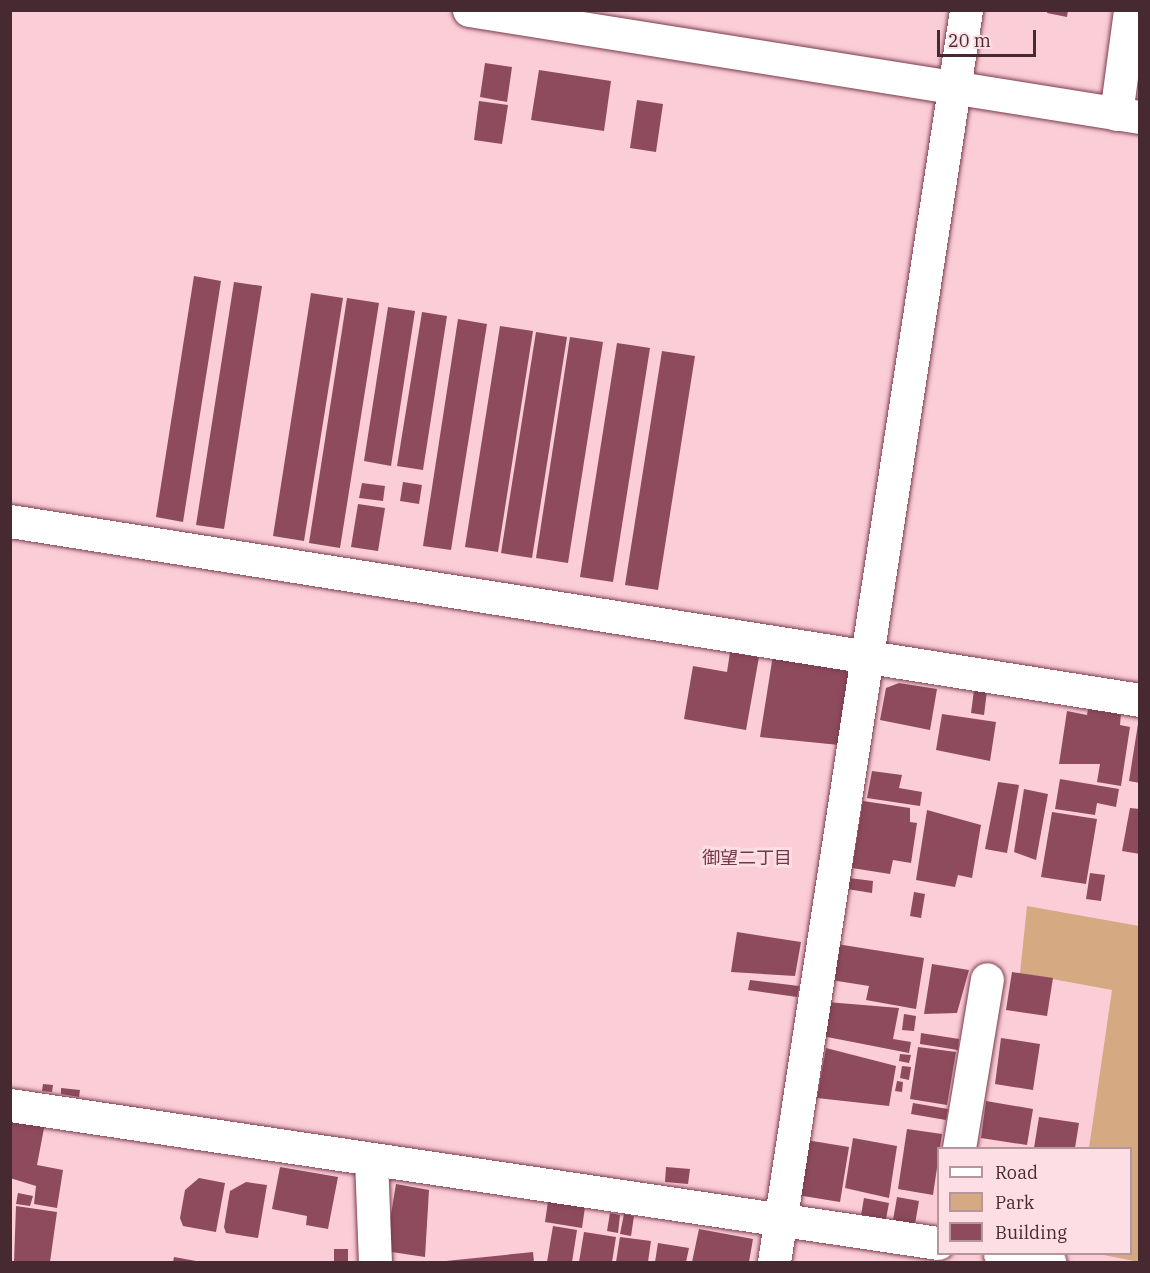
<!DOCTYPE html>
<meta charset="utf-8">
<style>
body{margin:0}
#map{position:relative;width:1150px;height:1273px;overflow:hidden;background:#fbcdd7;font-family:"IBM Plex Serif","Noto Sans JP",serif}
div>[style]{position:absolute}
.green>*{inset:0;background:#d5a982}
.building>*{inset:0;background:#8d4b5d}
.roads{filter:drop-shadow(0 0 2px #7b3c4e) drop-shadow(0 0 2px #7b3c4e)}
.street>*{height:33px;margin:-16.5px;padding:0 16.5px;transform-origin:16.5px;border-radius:16.5px;background:#fff}
span{translate:-50% -50%;white-space:nowrap;text-align:center;line-height:1.15;-webkit-text-stroke:6px #fedee5;paint-order:stroke}
.neighbourhood-label{font-size:18px;color:#743749}
.frame{position:absolute;inset:0;border:12px solid #472a31;pointer-events:none}
.legend{position:absolute;left:937px;top:1147px;width:195px;height:108px;box-sizing:border-box;background:#fedee5;border:2px solid #b5969d;margin:0;padding:8px 10px;list-style:none;font-size:18px;color:#472a31}
.legend li{display:flex;align-items:center;gap:12px;height:30px}
.legend b{width:30px;border:2px solid #b5969d}
.scale{position:absolute;left:937px;top:30px;width:99px;height:27px;box-sizing:border-box;border:3px solid #472a31;border-top:0;padding-left:8px;font-size:18px;line-height:21px;white-space:nowrap;color:#472a31;-webkit-text-stroke:4px #fedee5;paint-order:stroke}
</style>
<div id="map">
<div class="green">
<i style="clip-path:polygon(1027px 906px,1139px 926px,1139px 1262px,1099px 1254px,1130px 1254px,1130px 1148px,1089px 1148px,1112px 990px,1020px 973px)"></i>
</div>
<div class="building">
<i style="clip-path:polygon(1048px 10px,1068px 10px,1067px 17px,1047px 13px)"></i>
<i style="clip-path:polygon(485px 63px,512px 67px,507px 102px,480px 97px)"></i>
<i style="clip-path:polygon(539px 70px,611px 81px,604px 131px,531px 120px)"></i>
<i style="clip-path:polygon(637px 100px,663px 104px,656px 152px,630px 148px)"></i>
<i style="clip-path:polygon(479px 101px,508px 105px,502px 144px,474px 140px)"></i>
<i style="clip-path:polygon(194px 276px,221px 281px,183px 522px,156px 517px)"></i>
<i style="clip-path:polygon(234px 282px,262px 286px,224px 529px,196px 525px)"></i>
<i style="clip-path:polygon(311px 293px,343px 298px,304px 541px,273px 536px)"></i>
<i style="clip-path:polygon(347px 298px,379px 303px,340px 548px,309px 543px)"></i>
<i style="clip-path:polygon(388px 307px,415px 311px,391px 466px,364px 461px)"></i>
<i style="clip-path:polygon(422px 312px,447px 316px,423px 470px,397px 466px)"></i>
<i style="clip-path:polygon(458px 319px,487px 324px,451px 550px,423px 546px)"></i>
<i style="clip-path:polygon(500px 326px,533px 331px,498px 552px,465px 547px)"></i>
<i style="clip-path:polygon(536px 332px,567px 337px,532px 558px,501px 553px)"></i>
<i style="clip-path:polygon(570px 337px,603px 342px,568px 563px,536px 558px)"></i>
<i style="clip-path:polygon(617px 343px,650px 348px,613px 582px,580px 577px)"></i>
<i style="clip-path:polygon(662px 351px,695px 356px,658px 590px,625px 585px)"></i>
<i style="clip-path:polygon(403px 482px,422px 485px,419px 504px,400px 501px)"></i>
<i style="clip-path:polygon(362px 483px,385px 486px,383px 501px,359px 498px)"></i>
<i style="clip-path:polygon(358px 504px,385px 508px,378px 551px,351px 547px)"></i>
<i style="clip-path:polygon(730px 652px,759px 657px,746px 730px,684px 719px,693px 666px,727px 672px)"></i>
<i style="clip-path:polygon(773px 655px,851px 667px,839px 745px,760px 737px)"></i>
<i style="clip-path:polygon(899px 683px,937px 689px,930px 730px,880px 720px,886px 688px)"></i>
<i style="clip-path:polygon(974px 690px,987px 691px,984px 715px,971px 713px)"></i>
<i style="clip-path:polygon(1088px 709px,1121px 714px,1120px 725px,1130px 727px,1121px 786px,1097px 782px,1100px 764px,1059px 764px,1067px 711px,1087px 715px)"></i>
<i style="clip-path:polygon(942px 714px,996px 722px,990px 761px,936px 750px)"></i>
<i style="clip-path:polygon(1138px 724px,1140px 724px,1140px 783px,1129px 781px)"></i>
<i style="clip-path:polygon(872px 771px,902px 775px,899px 788px,922px 792px,920px 806px,867px 798px)"></i>
<i style="clip-path:polygon(1060px 779px,1119px 789px,1116px 807px,1097px 803px,1095px 815px,1055px 809px)"></i>
<i style="clip-path:polygon(998px 782px,1019px 785px,1007px 853px,985px 849px)"></i>
<i style="clip-path:polygon(1024px 789px,1048px 794px,1036px 860px,1014px 852px)"></i>
<i style="clip-path:polygon(863px 801px,910px 808px,910px 822px,917px 823px,911px 863px,893px 860px,890px 874px,852px 868px)"></i>
<i style="clip-path:polygon(1130px 808px,1140px 809px,1140px 854px,1122px 851px)"></i>
<i style="clip-path:polygon(927px 810px,981px 825px,972px 878px,958px 875px,955px 887px,916px 880px)"></i>
<i style="clip-path:polygon(1052px 812px,1097px 819px,1086px 884px,1041px 877px)"></i>
<i style="clip-path:polygon(1090px 873px,1105px 875px,1101px 901px,1086px 899px)"></i>
<i style="clip-path:polygon(849px 878px,873px 881px,872px 893px,847px 889px)"></i>
<i style="clip-path:polygon(914px 892px,925px 894px,921px 918px,910px 916px)"></i>
<i style="clip-path:polygon(737px 932px,801px 942px,795px 976px,731px 972px)"></i>
<i style="clip-path:polygon(837px 944px,924px 958px,916px 1009px,866px 1000px,869px 986px,831px 980px)"></i>
<i style="clip-path:polygon(932px 964px,969px 970px,957px 1013px,924px 1014px)"></i>
<i style="clip-path:polygon(1012px 972px,1053px 978px,1047px 1016px,1006px 1010px)"></i>
<i style="clip-path:polygon(750px 980px,799px 986px,797px 997px,748px 990px)"></i>
<i style="clip-path:polygon(827px 1002px,899px 1008px,893px 1039px,911px 1042px,909px 1053px,822px 1036px)"></i>
<i style="clip-path:polygon(904px 1014px,916px 1016px,914px 1031px,902px 1030px)"></i>
<i style="clip-path:polygon(921px 1033px,959px 1039px,958px 1050px,920px 1044px)"></i>
<i style="clip-path:polygon(1001px 1038px,1040px 1044px,1033px 1090px,995px 1084px)"></i>
<i style="clip-path:polygon(918px 1047px,956px 1052px,947px 1105px,910px 1099px)"></i>
<i style="clip-path:polygon(826px 1048px,896px 1066px,889px 1106px,817px 1098px)"></i>
<i style="clip-path:polygon(900px 1054px,911px 1055px,909px 1063px,899px 1061px)"></i>
<i style="clip-path:polygon(902px 1066px,911px 1067px,909px 1080px,900px 1078px)"></i>
<i style="clip-path:polygon(897px 1081px,903px 1082px,902px 1092px,895px 1091px)"></i>
<i style="clip-path:polygon(43px 1084px,53px 1085px,52px 1092px,42px 1091px)"></i>
<i style="clip-path:polygon(61px 1088px,80px 1090px,79px 1097px,61px 1094px)"></i>
<i style="clip-path:polygon(986px 1101px,1033px 1109px,1027px 1145px,981px 1138px)"></i>
<i style="clip-path:polygon(913px 1103px,948px 1109px,946px 1120px,911px 1114px)"></i>
<i style="clip-path:polygon(10px 1117px,45px 1123px,37px 1165px,63px 1170px,57px 1208px,34px 1204px,36px 1186px,10px 1178px)"></i>
<i style="clip-path:polygon(1039px 1117px,1079px 1123px,1075px 1148px,1034px 1148px)"></i>
<i style="clip-path:polygon(907px 1129px,942px 1134px,933px 1195px,898px 1189px)"></i>
<i style="clip-path:polygon(853px 1138px,897px 1146px,889px 1198px,845px 1188px)"></i>
<i style="clip-path:polygon(806px 1140px,849px 1147px,840px 1202px,797px 1195px)"></i>
<i style="clip-path:polygon(280px 1167px,338px 1177px,328px 1229px,306px 1225px,307px 1216px,272px 1209px)"></i>
<i style="clip-path:polygon(666px 1167px,690px 1169px,688px 1184px,665px 1182px)"></i>
<i style="clip-path:polygon(199px 1178px,225px 1183px,216px 1232px,183px 1226px,180px 1218px,185px 1190px)"></i>
<i style="clip-path:polygon(246px 1182px,267px 1185px,258px 1238px,226px 1233px,224px 1227px,230px 1191px)"></i>
<i style="clip-path:polygon(396px 1184px,429px 1190px,425px 1257px,385px 1251px)"></i>
<i style="clip-path:polygon(18px 1193px,33px 1196px,30px 1206px,16px 1204px)"></i>
<i style="clip-path:polygon(897px 1197px,919px 1201px,915px 1224px,893px 1220px)"></i>
<i style="clip-path:polygon(864px 1198px,889px 1203px,886px 1219px,861px 1215px)"></i>
<i style="clip-path:polygon(548px 1201px,585px 1207px,582px 1228px,545px 1222px)"></i>
<i style="clip-path:polygon(16px 1206px,57px 1212px,50px 1262px,14px 1262px)"></i>
<i style="clip-path:polygon(610px 1213px,620px 1215px,618px 1233px,607px 1231px)"></i>
<i style="clip-path:polygon(624px 1214px,634px 1216px,631px 1236px,620px 1234px)"></i>
<i style="clip-path:polygon(553px 1226px,577px 1230px,572px 1262px,547px 1262px)"></i>
<i style="clip-path:polygon(699px 1229px,753px 1239px,749px 1262px,692px 1262px)"></i>
<i style="clip-path:polygon(584px 1232px,616px 1237px,612px 1262px,579px 1262px)"></i>
<i style="clip-path:polygon(620px 1237px,651px 1241px,648px 1262px,616px 1262px)"></i>
<i style="clip-path:polygon(658px 1243px,689px 1248px,686px 1262px,655px 1262px)"></i>
<i style="clip-path:polygon(334px 1249px,348px 1249px,348px 1262px,334px 1262px)"></i>
<i style="clip-path:polygon(533px 1252px,534px 1262px,446px 1262px,446px 1261px)"></i>
<i style="clip-path:polygon(174px 1257px,196px 1261px,196px 1262px,173px 1262px)"></i>
</div>
<div class="roads">
<div class="street">
<i style="left:469px;top:10px;width:679px;rotate:9.06deg"></i>
<i style="left:1116px;top:114px;width:105px;rotate:-82.3deg"></i>
<i style="left:10px;top:521px;width:1144px;rotate:9deg"></i>
<i style="left:10px;top:1105px;width:938px;rotate:8.46deg"></i>
<i style="left:959px;top:1148px;width:171px;rotate:-80.6deg"></i>
<i style="left:371px;top:1159px;width:103px;rotate:87.8deg"></i>
<i style="left:1000px;top:1254px;width:50px;rotate:9.3deg"></i>
<i style="left:774px;top:1262px;width:1267px;rotate:-81.28deg"></i>
</div>
</div>
<div class="neighbourhood-label">
<span style="left:747px;top:858px">御望二丁目</span>
</div>
<div class="frame"></div>
<ul class="legend">
<li><b style="height:8px;background:#fff"></b>Road</li>
<li><b style="height:16px;background:#d5a982"></b>Park</li>
<li><b style="height:16px;background:#8d4b5d"></b>Building</li>
</ul>
<div class="scale">20 m</div>
</div>
